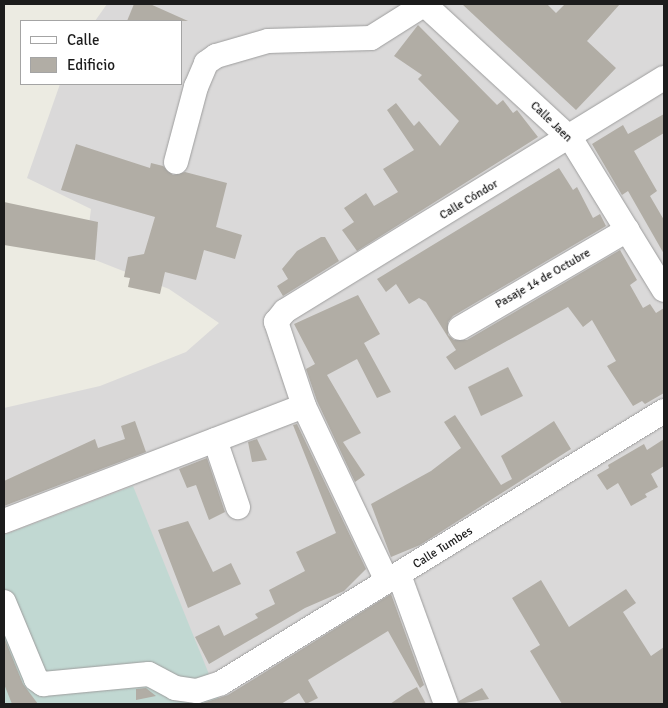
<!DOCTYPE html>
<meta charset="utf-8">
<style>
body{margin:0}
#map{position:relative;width:668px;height:708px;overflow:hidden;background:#ecebe2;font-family:Signika,sans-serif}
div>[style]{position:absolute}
.residential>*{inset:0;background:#dad9d9}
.wetland>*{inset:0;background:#c1d8d2}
.building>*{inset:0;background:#b1ada5}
.roads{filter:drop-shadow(0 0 1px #9d9d9d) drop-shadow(0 0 1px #9d9d9d)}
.minor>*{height:24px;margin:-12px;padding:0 12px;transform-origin:12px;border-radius:12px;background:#fff}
span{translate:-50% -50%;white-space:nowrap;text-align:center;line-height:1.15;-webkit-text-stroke:4.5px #fff;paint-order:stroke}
.street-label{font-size:12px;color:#1c1c1c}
.frame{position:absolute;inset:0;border:5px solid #1c1c1c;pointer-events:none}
.legend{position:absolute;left:20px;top:20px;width:162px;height:65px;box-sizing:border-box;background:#fff;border:1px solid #a4a4a4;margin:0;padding:6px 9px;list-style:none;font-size:15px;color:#1c1c1c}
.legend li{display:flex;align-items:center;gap:10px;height:25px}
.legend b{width:25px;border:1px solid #a4a4a4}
</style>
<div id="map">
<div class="residential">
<i style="clip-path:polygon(107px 4px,664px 4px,664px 704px,4px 704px,4px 408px,100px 386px,186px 352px,219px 323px,169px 289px,85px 256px,91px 209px,27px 178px,60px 84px,181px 84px,181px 21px,95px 21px)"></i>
</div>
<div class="wetland">
<i style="clip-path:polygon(133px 486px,221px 704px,4px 704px,4px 535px)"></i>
</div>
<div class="building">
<i style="clip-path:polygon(134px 4px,150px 4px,188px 21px,127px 21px)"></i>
<i style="clip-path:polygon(462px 4px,547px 4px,556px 13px,565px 4px,620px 4px,587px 41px,616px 68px,576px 110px)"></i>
<i style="clip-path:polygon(418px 25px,497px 105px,503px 100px,513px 113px,517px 110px,538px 137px,357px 251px,342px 230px,354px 222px,344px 208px,366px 193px,374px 206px,398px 192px,383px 169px,414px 150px,387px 110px,396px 103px,414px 126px,419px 121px,440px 146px,459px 121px,418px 79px,422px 75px,394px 56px)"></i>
<i style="clip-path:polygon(664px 114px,664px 133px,634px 151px,657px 191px,650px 196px,664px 220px,664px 254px,628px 191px,622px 195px,592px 144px,623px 125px,628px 134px)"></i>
<i style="clip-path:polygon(76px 144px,150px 168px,151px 163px,163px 166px,173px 175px,185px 172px,227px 183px,216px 227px,242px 235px,235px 259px,204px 250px,196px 280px,165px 272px,160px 294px,128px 287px,130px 278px,124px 277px,128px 257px,144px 254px,155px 217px,61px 190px)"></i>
<i style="clip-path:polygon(559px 168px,573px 190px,577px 187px,593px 218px,600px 214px,606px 226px,453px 316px,448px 322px,448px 335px,454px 340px,467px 340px,620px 250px,637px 280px,630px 285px,643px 308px,650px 304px,656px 313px,664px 308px,664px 393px,645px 404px,642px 401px,633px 406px,607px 366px,616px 361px,592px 320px,583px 327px,568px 307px,455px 370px,446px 357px,456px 350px,426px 302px,419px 298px,409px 304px,396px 284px,386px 292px,377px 279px)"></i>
<i style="clip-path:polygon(4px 202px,98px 222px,95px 260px,4px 245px)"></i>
<i style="clip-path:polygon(321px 237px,325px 237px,339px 261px,283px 296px,277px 286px,288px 279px,282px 269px,297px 251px)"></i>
<i style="clip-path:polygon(358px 295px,380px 334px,364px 343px,391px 392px,377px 398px,357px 359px,327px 375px,361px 433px,343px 442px,365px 475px,355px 482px,317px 401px,306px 369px,315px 364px,294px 324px)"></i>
<i style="clip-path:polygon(508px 367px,523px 396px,481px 416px,468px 387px)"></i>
<i style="clip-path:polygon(455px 415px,501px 485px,512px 479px,501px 456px,554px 421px,571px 449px,420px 545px,391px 557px,371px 504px,431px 471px,461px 448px,444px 422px)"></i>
<i style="clip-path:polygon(135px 421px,146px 452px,4px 506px,4px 481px,95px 439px,98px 448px,125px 439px,121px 426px)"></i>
<i style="clip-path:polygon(297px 424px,366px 569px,344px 591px,305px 608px,209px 664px,195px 637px,219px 625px,224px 636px,258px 618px,255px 614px,275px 604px,269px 590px,305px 571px,296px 552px,336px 533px,293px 425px)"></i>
<i style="clip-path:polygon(257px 439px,267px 460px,252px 462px,248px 442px)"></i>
<i style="clip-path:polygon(664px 439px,664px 466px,651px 474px,658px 487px,645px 494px,647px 497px,631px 506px,618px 483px,607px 490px,597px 475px,609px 468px,608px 465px,644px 444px,647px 450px)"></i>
<i style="clip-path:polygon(207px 458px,225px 512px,209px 520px,196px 485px,187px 488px,179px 469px)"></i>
<i style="clip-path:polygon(188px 521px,213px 572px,231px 563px,241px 584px,188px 608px,158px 530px)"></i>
<i style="clip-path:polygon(541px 580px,569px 627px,626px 589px,636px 603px,623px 612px,651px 656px,664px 647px,664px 704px,562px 704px,530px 651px,540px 645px,512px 598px)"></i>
<i style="clip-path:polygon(391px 594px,424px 685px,420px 688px,388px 631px,308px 680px,318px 698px,306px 704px,299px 693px,281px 704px,200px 704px,228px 695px)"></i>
<i style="clip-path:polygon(4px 637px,23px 684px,38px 704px,12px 704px,4px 684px)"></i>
<i style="clip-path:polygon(417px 687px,426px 704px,390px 704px,406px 693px)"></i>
<i style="clip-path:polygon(146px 688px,156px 696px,136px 700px,136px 689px)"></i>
<i style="clip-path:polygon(482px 688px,489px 699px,459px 704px,459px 701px)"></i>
</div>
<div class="roads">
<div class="minor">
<i style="left:424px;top:4px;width:200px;rotate:42.6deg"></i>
<i style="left:571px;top:139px;width:177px;rotate:58.4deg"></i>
<i style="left:176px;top:162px;width:78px;rotate:-75.1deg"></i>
<i style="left:196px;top:87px;width:26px;rotate:-67deg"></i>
<i style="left:206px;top:63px;width:12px;rotate:-35deg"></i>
<i style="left:216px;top:56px;width:54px;rotate:-16.1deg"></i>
<i style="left:268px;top:41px;width:103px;rotate:-1.7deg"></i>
<i style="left:371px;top:38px;width:64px;rotate:-32.2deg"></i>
<i style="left:460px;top:328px;width:194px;rotate:-30.4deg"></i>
<i style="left:215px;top:440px;width:71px;rotate:71.1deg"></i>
<i style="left:4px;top:521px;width:321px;rotate:-21deg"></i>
<i style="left:399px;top:575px;width:137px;rotate:70deg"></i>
<i style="left:387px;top:581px;width:194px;rotate:-115.4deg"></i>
<i style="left:304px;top:406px;width:89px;rotate:-108.4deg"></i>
<i style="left:276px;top:322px;width:14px;rotate:-51deg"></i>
<i style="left:285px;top:311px;width:445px;rotate:-31.6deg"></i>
<i style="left:4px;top:602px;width:83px;rotate:67.4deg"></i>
<i style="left:36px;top:679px;width:9px;rotate:36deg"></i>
<i style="left:43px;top:684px;width:106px;rotate:-5.4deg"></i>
<i style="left:149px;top:674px;width:30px;rotate:28deg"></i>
<i style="left:175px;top:688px;width:22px;rotate:8deg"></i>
<i style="left:197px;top:691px;width:25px;rotate:-18deg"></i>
<i style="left:221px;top:683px;width:520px;rotate:-31.55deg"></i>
</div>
</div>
<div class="street-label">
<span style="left:551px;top:122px;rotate:44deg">Calle Jaen</span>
<span style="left:469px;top:200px;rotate:-31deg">Calle Cóndor</span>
<span style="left:543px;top:279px;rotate:-30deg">Pasaje 14 de Octubre</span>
<span style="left:443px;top:548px;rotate:-32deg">Calle Tumbes</span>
</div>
<div class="frame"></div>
<ul class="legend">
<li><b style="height:6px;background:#fff"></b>Calle</li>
<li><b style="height:14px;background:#b1ada5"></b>Edificio</li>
</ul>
</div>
